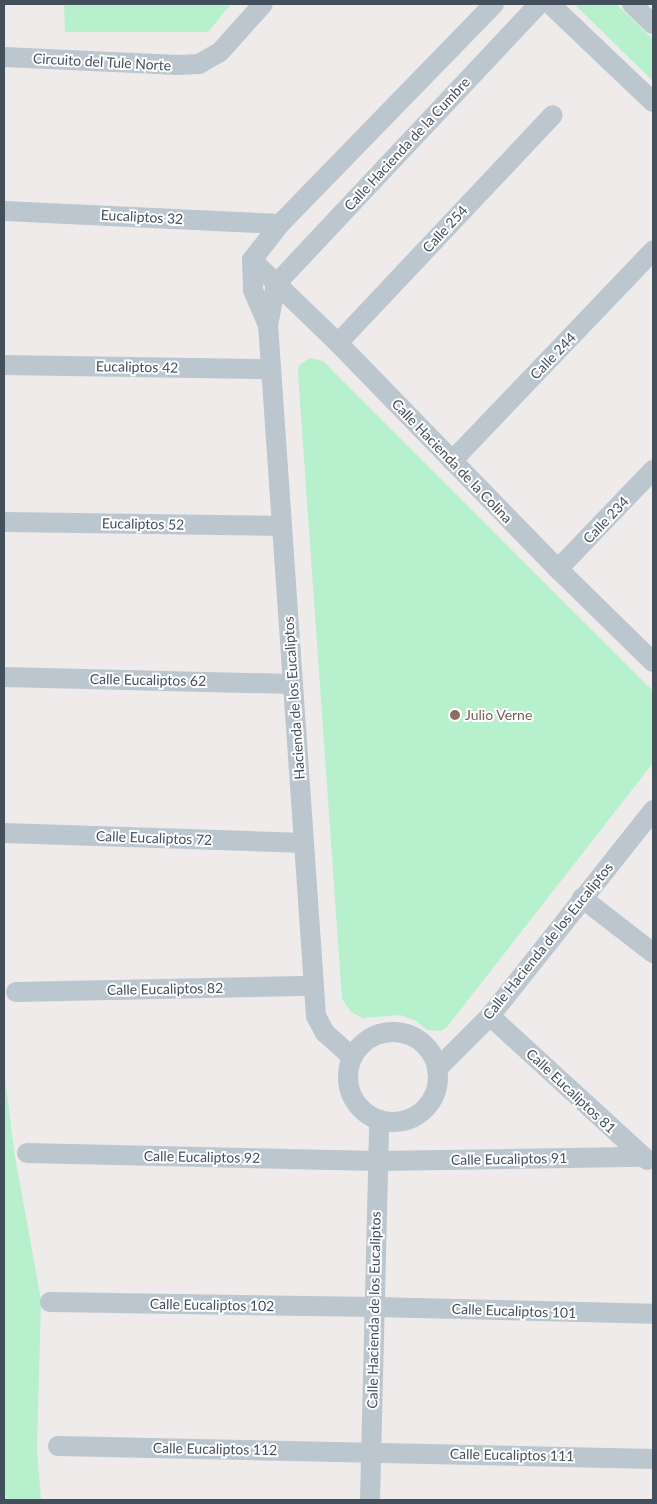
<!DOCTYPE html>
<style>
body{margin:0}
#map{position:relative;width:657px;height:1504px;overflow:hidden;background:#efebeb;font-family:Lato,sans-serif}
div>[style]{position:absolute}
.green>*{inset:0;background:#b6f0cd}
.minor>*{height:20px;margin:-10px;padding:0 10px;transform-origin:10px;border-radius:10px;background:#bbc6cf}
.minor>.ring{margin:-10px;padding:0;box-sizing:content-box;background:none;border:20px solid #bbc6cf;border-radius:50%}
.dots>*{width:14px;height:14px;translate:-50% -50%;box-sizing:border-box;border:2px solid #fff;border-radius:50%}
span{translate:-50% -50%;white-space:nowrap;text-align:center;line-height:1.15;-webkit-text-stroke:4px #fff;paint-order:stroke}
.street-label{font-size:14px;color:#434f5a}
.education-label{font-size:14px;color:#785e54}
.left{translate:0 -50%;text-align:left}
.frame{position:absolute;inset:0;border:5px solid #434f5a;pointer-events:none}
</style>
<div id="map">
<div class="green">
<i style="clip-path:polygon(64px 4px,231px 4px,208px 32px,65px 32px)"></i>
<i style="clip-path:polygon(574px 4px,616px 4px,653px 39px,653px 81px)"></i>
<i style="clip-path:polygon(310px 358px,323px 361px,653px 691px,653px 763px,447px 1027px,441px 1031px,427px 1030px,416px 1021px,400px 1015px,363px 1018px,351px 1012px,342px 999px,298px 374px,299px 365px)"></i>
<i style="clip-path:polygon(4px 1069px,14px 1151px,41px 1300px,37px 1449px,41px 1500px,4px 1500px)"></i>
</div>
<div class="minor">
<i style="left:550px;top:4px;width:142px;rotate:43.6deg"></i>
<i style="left:632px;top:4px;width:29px;rotate:44deg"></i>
<i style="left:4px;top:57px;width:174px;rotate:2.6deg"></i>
<i style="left:178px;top:65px;width:21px;rotate:-3deg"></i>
<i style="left:199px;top:64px;width:24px;rotate:-30deg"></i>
<i style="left:220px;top:52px;width:64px;rotate:-48.1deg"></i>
<i style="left:4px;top:211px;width:276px;rotate:2.7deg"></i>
<i style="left:252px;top:260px;width:120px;rotate:44deg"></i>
<i style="left:338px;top:343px;width:315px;rotate:45.8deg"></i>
<i style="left:558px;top:569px;width:133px;rotate:44.4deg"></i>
<i style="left:252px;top:260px;width:46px;rotate:-52.1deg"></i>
<i style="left:280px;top:224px;width:307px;rotate:-45.8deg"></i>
<i style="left:252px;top:260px;width:30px;rotate:88deg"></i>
<i style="left:253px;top:290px;width:38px;rotate:67deg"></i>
<i style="left:338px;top:343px;width:313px;rotate:-46.7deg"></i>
<i style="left:4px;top:365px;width:267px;rotate:0.9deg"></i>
<i style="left:452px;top:461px;width:291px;rotate:-46.3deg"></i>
<i style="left:4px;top:522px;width:278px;rotate:0.8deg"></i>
<i style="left:558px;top:569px;width:137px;rotate:-46.2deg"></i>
<i style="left:4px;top:677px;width:289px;rotate:1.4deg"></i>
<i style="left:4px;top:833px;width:300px;rotate:1.9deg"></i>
<i style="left:582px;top:898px;width:90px;rotate:37.8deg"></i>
<i style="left:16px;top:992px;width:298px;rotate:-1.2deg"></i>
<i style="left:490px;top:1016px;width:213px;rotate:42.5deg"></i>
<i class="ring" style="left:348px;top:1032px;width:70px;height:70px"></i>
<i style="left:352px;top:1057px;width:36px;rotate:-138deg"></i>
<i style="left:325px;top:1033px;width:19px;rotate:-118deg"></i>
<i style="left:316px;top:1016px;width:693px;rotate:-93.97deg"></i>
<i style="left:268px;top:325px;width:42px;rotate:-79deg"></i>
<i style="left:276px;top:284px;width:384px;rotate:-46.8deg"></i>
<i style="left:437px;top:1069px;width:75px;rotate:-45deg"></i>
<i style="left:490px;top:1016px;width:263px;rotate:-51.6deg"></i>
<i style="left:27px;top:1153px;width:350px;rotate:1.3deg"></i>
<i style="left:377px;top:1161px;width:265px;rotate:-0.9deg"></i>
<i style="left:50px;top:1302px;width:325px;rotate:0.9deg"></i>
<i style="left:375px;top:1307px;width:278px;rotate:1.4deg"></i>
<i style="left:58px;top:1446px;width:595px;rotate:1.25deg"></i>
<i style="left:370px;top:1500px;width:380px;rotate:-88.6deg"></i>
</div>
<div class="dots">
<i style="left:455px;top:715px;background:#8d6e63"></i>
</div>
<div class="street-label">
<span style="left:102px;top:62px;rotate:3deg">Circuito del Tule Norte</span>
<span style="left:407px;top:144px;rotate:-47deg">Calle Hacienda de la Cumbre</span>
<span style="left:142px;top:217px;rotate:3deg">Eucaliptos 32</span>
<span style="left:445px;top:229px;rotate:-47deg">Calle 254</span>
<span style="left:553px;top:356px;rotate:-46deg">Calle 244</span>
<span style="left:137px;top:367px;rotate:1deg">Eucaliptos 42</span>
<span style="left:452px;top:461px;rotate:46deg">Calle Hacienda de la Colina</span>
<span style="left:606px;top:520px;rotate:-46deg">Calle 234</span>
<span style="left:143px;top:524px;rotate:1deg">Eucaliptos 52</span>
<span style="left:148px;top:680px;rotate:1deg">Calle Eucaliptos 62</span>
<span style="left:294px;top:698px;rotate:-94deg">Hacienda de los Eucaliptos</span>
<span style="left:154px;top:838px;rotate:2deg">Calle Eucaliptos 72</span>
<span style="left:548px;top:941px;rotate:-51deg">Calle Hacienda de los Eucaliptos</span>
<span style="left:165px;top:989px;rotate:-1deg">Calle Eucaliptos 82</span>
<span style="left:571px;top:1091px;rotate:43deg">Calle Eucaliptos 81</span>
<span style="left:202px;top:1157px;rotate:1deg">Calle Eucaliptos 92</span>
<span style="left:509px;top:1159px;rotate:-1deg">Calle Eucaliptos 91</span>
<span style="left:212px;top:1305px;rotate:1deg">Calle Eucaliptos 102</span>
<span style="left:374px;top:1310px;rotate:-89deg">Calle Hacienda de los Eucaliptos</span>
<span style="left:514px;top:1311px;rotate:2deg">Calle Eucaliptos 101</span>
<span style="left:215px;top:1449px;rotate:1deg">Calle Eucaliptos 112</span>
<span style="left:512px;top:1455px;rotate:1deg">Calle Eucaliptos 111</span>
</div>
<div class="education-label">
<span class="left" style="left:465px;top:715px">Julio Verne</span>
</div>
<div class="frame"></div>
</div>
